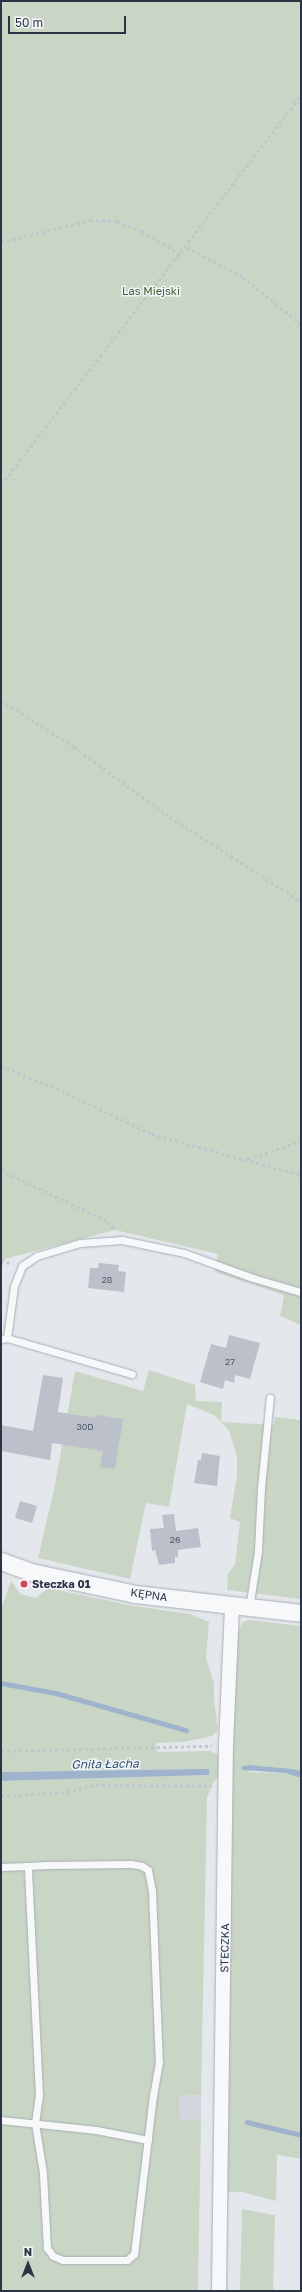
<!DOCTYPE html>
<meta charset="utf-8">
<style>
body{margin:0}
#map{position:relative;width:302px;height:2292px;overflow:hidden;background:#e4e7ec;font-family:"Golos Text",sans-serif}
div>[style]{position:absolute}
.built>*{inset:0;background:#d2d6de}
.green>*{inset:0;background:#c9d6c5}
.water>*{inset:0;background:#9fb4cc}
.stream>*{height:4.5px;margin:-2.25px;padding:0 2.25px;transform-origin:2.25px;border-radius:2.25px;background:#9fb4cc}
.building>*{inset:0;background:#bbc0ca}
.path>*{height:2.5px;margin-top:-1.25px;transform-origin:0;background:repeating-linear-gradient(90deg,#c2c5cb 0 3px,transparent 0 6px)}
.roads{filter:drop-shadow(0 0 1px #a9aeb7) drop-shadow(0 0 1px #a9aeb7)}
.service>*{height:7px;margin:-3.5px;padding:0 3.5px;transform-origin:3.5px;border-radius:3.5px;background:#f7f8fa}
.minor>*{height:14px;margin:-7px;padding:0 7px;transform-origin:7px;border-radius:7px;background:#f7f8fa}
.tertiary>*{height:17px;margin:-8.5px;padding:0 8.5px;transform-origin:8.5px;border-radius:8.5px;background:#f7f8fa}
.dots>*{width:11px;height:11px;translate:-50% -50%;box-sizing:border-box;border:2px solid #f4f6f9;border-radius:50%}
span{translate:-50% -50%;white-space:nowrap;text-align:center;line-height:1.15;-webkit-text-stroke:3px #f4f6f9;paint-order:stroke}
.number-label{font-size:9px;color:#4f5766}
.number-label span{-webkit-text-stroke-width:0}
.park-label{font-size:11px;color:#3f6138}
.poi-label{font-size:11px;color:#2b3445;font-weight:700}
.left{translate:0 -50%;text-align:left}
.street-label{font-size:11px;color:#2b3445}
.water-label{font-size:12px;color:#34527a;font-style:italic}
.frame{position:absolute;inset:0;border:2px solid #2b3445;pointer-events:none}
.north{position:absolute;left:8px;top:2244px;width:40px;height:40px;-webkit-text-stroke:3px #f4f6f9;paint-order:stroke;rotate:0deg;font-size:11px;font-weight:700;line-height:16px;text-align:center;color:#2b3445}
.north::after{content:'';display:block;margin:auto;width:14px;height:18px;background:#2b3445;clip-path:polygon(50% 0,100% 100%,50% 72%,0 100%)}
.scale{position:absolute;left:8px;top:16px;width:118px;height:18px;box-sizing:border-box;border:2px solid #2b3445;border-top:0;padding-left:5px;font-size:12px;line-height:14px;white-space:nowrap;color:#2b3445;-webkit-text-stroke:3px #f4f6f9;paint-order:stroke}
</style>
<div id="map">
<div class="built">
<i style="clip-path:polygon(201px 2095px,201px 2119px,180px 2120px,179px 2096px)"></i>
</div>
<div class="green">
<i style="clip-path:polygon(1px 1px,301px 1px,301px 1325px,280px 1316px,284px 1295px,215px 1272px,218px 1254px,115px 1230px,5px 1259px,1px 1269px)"></i>
<i style="clip-path:polygon(149px 1370px,195px 1385px,196px 1401px,222px 1402px,221px 1422px,274px 1425px,275px 1417px,301px 1420px,301px 1599px,227px 1590px,228px 1574px,235px 1564px,240px 1522px,230px 1518px,237px 1476px,237px 1456px,229px 1431px,214px 1415px,187px 1404px,169px 1507px,146px 1503px,130px 1579px,38px 1558px,55px 1485px,75px 1371px,143px 1391px)"></i>
<i style="clip-path:polygon(11px 1581px,20px 1594px,36px 1598px,48px 1588px,133px 1606px,190px 1614px,209px 1622px,206px 1658px,214px 1683px,214px 1701px,218px 1730px,212px 1736px,183px 1742px,156px 1743px,157px 1752px,210px 1751px,217px 1754px,220px 1758px,219px 1777px,213px 1782px,207px 1798px,201px 2095px,179px 2096px,180px 2120px,201px 2119px,198px 2291px,1px 2291px,1px 1781px,209px 1775px,199px 1769px,1px 1772px,1px 1609px)"></i>
<i style="clip-path:polygon(249px 1620px,301px 1626px,301px 1771px,293px 1769px,245px 1765px,249px 1772px,285px 1773px,301px 1778px,301px 2159px,277px 2155px,276px 2201px,242px 2192px,226px 2192px,234px 1672px,238px 1633px,243px 1622px)"></i>
<i style="clip-path:polygon(242px 2209px,275px 2215px,273px 2291px,240px 2291px)"></i>
</div>
<div class="water">
<i style="clip-path:polygon(249px 1765px,293px 1769px,301px 1771px,301px 1778px,285px 1773px,242px 1770px,242px 1766px)"></i>
<i style="clip-path:polygon(199px 1769px,209px 1769px,209px 1775px,1px 1781px,1px 1772px)"></i>
</div>
<div class="stream">
<i style="left:1px;top:1683px;width:56px;rotate:10.3deg"></i>
<i style="left:56px;top:1693px;width:135px;rotate:15.9deg"></i>
<i style="left:247px;top:2122px;width:56px;rotate:13.5deg"></i>
</div>
<div class="building">
<i style="clip-path:polygon(99px 1263px,119px 1265px,118px 1271px,126px 1272px,124px 1292px,88px 1288px,90px 1268px,98px 1268px)"></i>
<i style="clip-path:polygon(229px 1335px,260px 1343px,250px 1379px,235px 1375px,234px 1383px,225px 1380px,223px 1389px,200px 1382px,211px 1344px,226px 1348px)"></i>
<i style="clip-path:polygon(43px 1375px,63px 1378px,58px 1412px,96px 1418px,97px 1415px,123px 1419px,115px 1469px,100px 1467px,103px 1451px,52px 1443px,50px 1460px,1px 1451px,1px 1425px,33px 1431px)"></i>
<i style="clip-path:polygon(202px 1453px,220px 1456px,217px 1486px,194px 1483px,198px 1460px,201px 1460px)"></i>
<i style="clip-path:polygon(20px 1501px,37px 1506px,32px 1523px,15px 1518px)"></i>
<i style="clip-path:polygon(174px 1514px,176px 1531px,198px 1528px,201px 1547px,178px 1550px,178px 1557px,175px 1557px,175px 1563px,159px 1565px,155px 1550px,152px 1551px,150px 1529px,164px 1528px,162px 1515px)"></i>
</div>
<div class="path">
<i style="left:1px;top:242px;width:92px;rotate:-13.9deg"></i>
<i style="left:90px;top:220px;width:27px;rotate:2deg"></i>
<i style="left:117px;top:221px;width:27px;rotate:22deg"></i>
<i style="left:142px;top:231px;width:46px;rotate:31.6deg"></i>
<i style="left:187px;top:247px;width:64px;rotate:28.2deg"></i>
<i style="left:243px;top:277px;width:75px;rotate:39deg"></i>
<i style="left:1px;top:485px;width:491px;rotate:-52.4deg"></i>
<i style="left:1px;top:700px;width:87px;rotate:32.8deg"></i>
<i style="left:74px;top:747px;width:119px;rotate:36.1deg"></i>
<i style="left:170px;top:817px;width:156px;rotate:32.7deg"></i>
<i style="left:1px;top:1066px;width:71px;rotate:22.2deg"></i>
<i style="left:67px;top:1093px;width:94px;rotate:25.8deg"></i>
<i style="left:152px;top:1134px;width:155px;rotate:15.4deg"></i>
<i style="left:248px;top:1159px;width:56px;rotate:-18.8deg"></i>
<i style="left:1px;top:1170px;width:119px;rotate:25.9deg"></i>
<i style="left:108px;top:1222px;width:11px;rotate:45deg"></i>
<i style="left:1px;top:1260px;width:12px;rotate:20deg"></i>
<i style="left:1px;top:1751px;width:211px;rotate:-1.4deg"></i>
<i style="left:1px;top:1796px;width:66px;rotate:-3.5deg"></i>
<i style="left:67px;top:1792px;width:30px;rotate:-14deg"></i>
<i style="left:96px;top:1785px;width:116px;rotate:0.5deg"></i>
</div>
<div class="roads">
<div class="service">
<i style="left:7px;top:1338px;width:52px;rotate:-82.3deg"></i>
<i style="left:14px;top:1286px;width:22px;rotate:-68deg"></i>
<i style="left:22px;top:1266px;width:18px;rotate:-34deg"></i>
<i style="left:37px;top:1256px;width:45px;rotate:-16.8deg"></i>
<i style="left:80px;top:1243px;width:42px;rotate:-4.1deg"></i>
<i style="left:122px;top:1240px;width:63px;rotate:11.8deg"></i>
<i style="left:184px;top:1253px;width:73px;rotate:19.9deg"></i>
<i style="left:253px;top:1278px;width:50px;rotate:16.3deg"></i>
<i style="left:1px;top:1339px;width:6px;rotate:-9deg"></i>
<i style="left:7px;top:1338px;width:130px;rotate:16.1deg"></i>
<i style="left:249px;top:1608px;width:58px;rotate:-81deg"></i>
<i style="left:258px;top:1551px;width:63px;rotate:-87.3deg"></i>
<i style="left:261px;top:1488px;width:91px;rotate:-84.4deg"></i>
<i style="left:1px;top:1867px;width:27px;rotate:-2deg"></i>
<i style="left:28px;top:1866px;width:19px;rotate:-3deg"></i>
<i style="left:47px;top:1865px;width:84px;rotate:-0.7deg"></i>
<i style="left:131px;top:1864px;width:11px;rotate:10deg"></i>
<i style="left:142px;top:1866px;width:7px;rotate:34deg"></i>
<i style="left:148px;top:1870px;width:21px;rotate:79deg"></i>
<i style="left:152px;top:1891px;width:171px;rotate:87.7deg"></i>
<i style="left:159px;top:2062px;width:34px;rotate:100deg"></i>
<i style="left:153px;top:2095px;width:160px;rotate:96.8deg"></i>
<i style="left:134px;top:2254px;width:9px;rotate:139deg"></i>
<i style="left:127px;top:2260px;width:64px;rotate:180deg"></i>
<i style="left:63px;top:2260px;width:11px;rotate:-158deg"></i>
<i style="left:53px;top:2256px;width:10px;rotate:-127deg"></i>
<i style="left:47px;top:2248px;width:75px;rotate:-93.1deg"></i>
<i style="left:43px;top:2173px;width:51px;rotate:-99.1deg"></i>
<i style="left:35px;top:2123px;width:28px;rotate:-82deg"></i>
<i style="left:39px;top:2095px;width:229px;rotate:-92.8deg"></i>
<i style="left:1px;top:2120px;width:96px;rotate:6deg"></i>
<i style="left:96px;top:2130px;width:53px;rotate:10.9deg"></i>
</div>
<div class="minor">
<i style="left:219px;top:2291px;width:546px;rotate:-89.27deg"></i>
<i style="left:226px;top:1745px;width:139px;rotate:-87.5deg"></i>
</div>
<div class="tertiary">
<i style="left:1px;top:1561px;width:32px;rotate:20deg"></i>
<i style="left:31px;top:1572px;width:106px;rotate:11.9deg"></i>
<i style="left:135px;top:1594px;width:167px;rotate:6.5deg"></i>
</div>
</div>
<div class="dots">
<i style="left:24px;top:1584px;background:#d1495b"></i>
</div>
<div class="number-label">
<span style="left:107px;top:1280px">28</span>
<span style="left:230px;top:1362px">27</span>
<span style="left:85px;top:1427px">30D</span>
<span style="left:175px;top:1540px">26</span>
</div>
<div class="park-label">
<span style="left:151px;top:291px">Las Miejski</span>
</div>
<div class="poi-label">
<span class="left" style="left:32px;top:1584px">Steczka 01</span>
</div>
<div class="street-label">
<span style="left:149px;top:1595px;rotate:8deg">KĘPNA</span>
<span style="left:225px;top:1948px;rotate:-89deg">STECZKA</span>
</div>
<div class="water-label">
<span style="left:105px;top:1764px;rotate:-1deg">Gniła Łacha</span>
</div>
<div class="frame"></div>
<div class="north">N</div>
<div class="scale">50 m</div>
</div>
